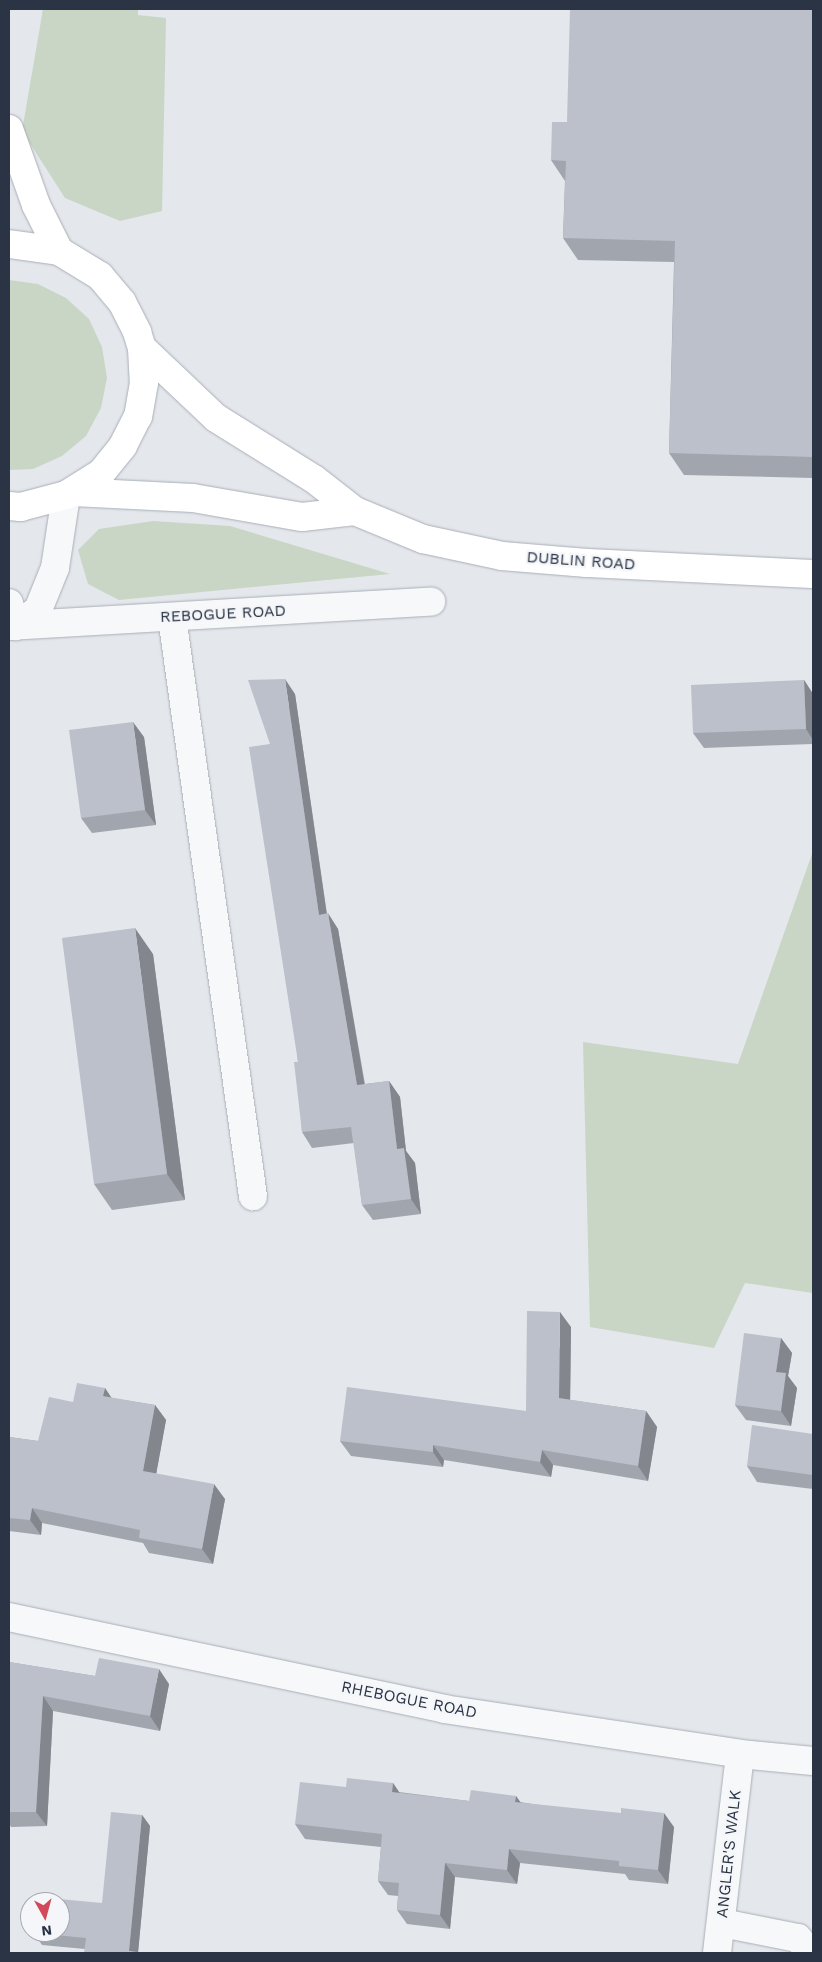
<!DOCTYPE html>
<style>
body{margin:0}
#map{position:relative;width:822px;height:1962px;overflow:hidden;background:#e4e7ec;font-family:"Work Sans",sans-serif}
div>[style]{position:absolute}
.green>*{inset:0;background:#c9d6c5}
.roads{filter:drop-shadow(0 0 1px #a9aeb7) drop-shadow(0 0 1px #a9aeb7)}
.minor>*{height:28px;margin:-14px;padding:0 14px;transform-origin:14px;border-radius:14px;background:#f7f8fa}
.secondary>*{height:28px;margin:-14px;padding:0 14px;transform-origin:14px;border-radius:14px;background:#fff}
.wall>*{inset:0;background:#a1a5ae}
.shaded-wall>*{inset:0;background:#83868d}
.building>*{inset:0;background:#bbc0ca}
span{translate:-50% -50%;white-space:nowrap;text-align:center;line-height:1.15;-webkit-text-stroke:4.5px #f4f6f9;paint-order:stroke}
.street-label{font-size:16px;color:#2b3445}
.frame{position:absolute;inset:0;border:10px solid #2b3445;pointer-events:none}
.north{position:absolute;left:20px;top:1892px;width:50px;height:50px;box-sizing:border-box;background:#f4f6f9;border:1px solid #a4a8b1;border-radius:50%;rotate:173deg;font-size:14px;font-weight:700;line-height:20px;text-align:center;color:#2b3445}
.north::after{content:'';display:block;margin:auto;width:18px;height:22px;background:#d1495b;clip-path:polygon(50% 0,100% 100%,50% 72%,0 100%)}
</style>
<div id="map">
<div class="green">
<i style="clip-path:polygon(43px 9px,138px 9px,138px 15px,166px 18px,162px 211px,120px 221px,65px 198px,22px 131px)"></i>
<i style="clip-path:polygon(9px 280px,38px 284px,66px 298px,89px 319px,102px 347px,107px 378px,101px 408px,86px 436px,62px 456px,33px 469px,9px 470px)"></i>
<i style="clip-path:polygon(153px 521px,230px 526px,390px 574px,119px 600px,88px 584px,78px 550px,99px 529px)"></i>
<i style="clip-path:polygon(813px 851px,813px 1293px,745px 1283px,714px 1348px,590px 1327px,583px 1042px,738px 1064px)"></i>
</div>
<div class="roads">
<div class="minor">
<i style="left:9px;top:603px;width:24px;rotate:75deg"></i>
<i style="left:15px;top:626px;width:28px;rotate:-35deg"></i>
<i style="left:38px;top:610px;width:45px;rotate:-68deg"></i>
<i style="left:55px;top:568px;width:74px;rotate:-81.4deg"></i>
<i style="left:172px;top:617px;width:585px;rotate:82.04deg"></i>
<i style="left:9px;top:626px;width:423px;rotate:-3.3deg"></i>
<i style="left:9px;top:1617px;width:445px;rotate:11.9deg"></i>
<i style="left:444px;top:1709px;width:299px;rotate:8.6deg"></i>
<i style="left:740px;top:1754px;width:73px;rotate:5.5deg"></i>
<i style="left:722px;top:1923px;width:77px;rotate:11.2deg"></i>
<i style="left:798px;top:1938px;width:19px;rotate:51deg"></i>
<i style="left:717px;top:1953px;width:200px;rotate:-83.4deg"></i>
</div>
<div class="secondary">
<i style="left:9px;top:129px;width:81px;rotate:70.4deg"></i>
<i style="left:36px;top:205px;width:51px;rotate:63.4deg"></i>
<i style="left:9px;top:244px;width:50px;rotate:8deg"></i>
<i style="left:59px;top:251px;width:48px;rotate:31.4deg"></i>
<i style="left:100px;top:276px;width:34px;rotate:50deg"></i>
<i style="left:122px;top:302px;width:34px;rotate:63deg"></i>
<i style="left:137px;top:332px;width:17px;rotate:73deg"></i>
<i style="left:142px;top:348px;width:35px;rotate:87deg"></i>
<i style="left:144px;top:383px;width:34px;rotate:100deg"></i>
<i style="left:138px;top:416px;width:34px;rotate:117deg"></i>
<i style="left:123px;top:446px;width:35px;rotate:129deg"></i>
<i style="left:101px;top:473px;width:41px;rotate:147.8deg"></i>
<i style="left:66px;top:495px;width:47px;rotate:165.1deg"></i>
<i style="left:21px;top:507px;width:12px;rotate:-175deg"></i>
<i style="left:142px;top:348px;width:102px;rotate:43.4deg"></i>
<i style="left:216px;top:418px;width:115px;rotate:31.9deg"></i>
<i style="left:314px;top:479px;width:52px;rotate:38deg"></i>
<i style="left:355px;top:511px;width:74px;rotate:22.4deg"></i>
<i style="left:423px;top:539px;width:81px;rotate:12.1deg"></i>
<i style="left:502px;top:556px;width:85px;rotate:4.7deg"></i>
<i style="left:587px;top:563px;width:226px;rotate:2.8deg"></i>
<i style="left:73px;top:492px;width:120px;rotate:2.9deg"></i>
<i style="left:193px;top:498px;width:111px;rotate:9.9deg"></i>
<i style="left:302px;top:517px;width:53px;rotate:-6.5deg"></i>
</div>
</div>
<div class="wall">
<i style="clip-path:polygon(813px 9px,813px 478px,684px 475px,669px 453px,674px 262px,578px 260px,563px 238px,565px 181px,551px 160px,567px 122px)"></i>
<i style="clip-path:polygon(804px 680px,813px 694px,813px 744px,704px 748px,693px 733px)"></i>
<i style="clip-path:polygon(295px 694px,327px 914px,338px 929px,365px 1084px,389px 1081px,400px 1097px,406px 1151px,415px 1163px,421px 1214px,373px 1220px,362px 1205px,354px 1143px,312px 1148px,302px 1132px,298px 1062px,270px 744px)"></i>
<i style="clip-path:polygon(144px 737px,156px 825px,92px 833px,81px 818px)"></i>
<i style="clip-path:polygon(153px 954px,185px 1200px,112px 1210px,94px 1184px)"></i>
<i style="clip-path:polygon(571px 1327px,570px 1400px,646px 1411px,657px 1427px,648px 1481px,553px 1465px,551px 1477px,444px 1460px,443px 1467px,351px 1456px,340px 1441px,526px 1411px)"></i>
<i style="clip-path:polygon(781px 1338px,792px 1353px,788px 1376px,797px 1388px,791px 1426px,746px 1420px,735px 1405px)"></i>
<i style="clip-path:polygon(105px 1388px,111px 1398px,155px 1405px,166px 1420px,156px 1474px,225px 1499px,213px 1564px,149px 1553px,143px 1543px,42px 1523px,41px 1535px,9px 1531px,9px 1437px,38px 1441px,73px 1402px)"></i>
<i style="clip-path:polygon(813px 1434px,813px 1489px,757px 1482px,747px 1466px)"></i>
<i style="clip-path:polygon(9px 1662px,95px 1676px,169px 1684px,160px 1731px,53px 1711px,47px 1826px,11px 1827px,9px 1823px)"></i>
<i style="clip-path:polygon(393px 1783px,399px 1792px,469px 1801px,516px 1796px,520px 1802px,674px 1827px,668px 1884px,629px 1880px,625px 1874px,520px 1863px,517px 1884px,455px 1877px,450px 1929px,407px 1924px,397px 1910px,398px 1896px,388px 1895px,378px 1881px,381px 1847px,305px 1839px,295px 1824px,346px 1787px)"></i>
<i style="clip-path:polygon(142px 1815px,150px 1826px,138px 1952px,85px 1949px,42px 1945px,34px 1933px,102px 1903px)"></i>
</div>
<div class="shaded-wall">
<i style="clip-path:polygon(285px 679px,295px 694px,329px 930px,319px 915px)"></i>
<i style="clip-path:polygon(804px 680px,813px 694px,813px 740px,806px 729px)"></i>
<i style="clip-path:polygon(133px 722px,144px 737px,156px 825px,145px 810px)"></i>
<i style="clip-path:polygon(328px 913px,338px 929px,367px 1100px,357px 1085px)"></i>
<i style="clip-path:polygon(135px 928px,153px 954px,185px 1200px,167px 1174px)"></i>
<i style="clip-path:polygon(389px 1081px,400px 1097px,406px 1151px,415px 1163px,421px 1214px,411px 1199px,397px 1149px)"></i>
<i style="clip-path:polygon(560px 1312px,571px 1327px,570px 1413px,559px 1398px)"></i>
<i style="clip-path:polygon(781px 1338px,792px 1353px,788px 1376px,797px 1388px,791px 1426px,781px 1411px,776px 1372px)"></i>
<i style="clip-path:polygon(105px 1388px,115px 1403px,103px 1396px)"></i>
<i style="clip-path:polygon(155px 1405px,166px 1420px,154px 1486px,143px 1471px)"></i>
<i style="clip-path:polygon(646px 1411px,657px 1427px,648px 1481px,638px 1466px)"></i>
<i style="clip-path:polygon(433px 1445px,444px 1460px,443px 1467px,433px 1452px)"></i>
<i style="clip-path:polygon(542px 1450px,553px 1465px,551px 1477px,540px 1462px)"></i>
<i style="clip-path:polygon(214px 1484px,225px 1499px,213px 1564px,202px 1549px)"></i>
<i style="clip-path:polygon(32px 1508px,42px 1523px,41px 1535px,30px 1520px)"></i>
<i style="clip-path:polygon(159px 1669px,169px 1684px,160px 1731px,150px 1716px)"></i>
<i style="clip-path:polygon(43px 1696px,53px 1711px,47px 1826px,36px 1812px)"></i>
<i style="clip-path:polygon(393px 1783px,403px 1798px,392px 1792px)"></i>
<i style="clip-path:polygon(516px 1796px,526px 1810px,515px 1802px)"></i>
<i style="clip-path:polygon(664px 1813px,674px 1827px,668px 1884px,658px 1870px)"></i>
<i style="clip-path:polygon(142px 1815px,150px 1826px,138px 1953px,129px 1951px)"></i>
<i style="clip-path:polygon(509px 1849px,520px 1863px,517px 1884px,507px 1870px)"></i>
<i style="clip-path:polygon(445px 1863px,455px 1877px,450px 1929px,440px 1915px)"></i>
</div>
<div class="building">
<i style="clip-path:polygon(570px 9px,813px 9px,813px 457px,669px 453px,675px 241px,563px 238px,566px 161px,551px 160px,552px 122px,567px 122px)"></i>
<i style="clip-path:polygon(285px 679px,319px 915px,328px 913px,357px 1085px,389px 1081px,397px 1149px,404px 1148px,411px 1199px,362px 1205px,351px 1127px,302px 1132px,294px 1062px,298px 1062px,249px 747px,270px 744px,248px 680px)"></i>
<i style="clip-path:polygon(804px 680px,806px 729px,693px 733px,691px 685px)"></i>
<i style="clip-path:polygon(133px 722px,145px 810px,81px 818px,69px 730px)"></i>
<i style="clip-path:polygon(135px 928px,167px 1174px,94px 1184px,62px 938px)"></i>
<i style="clip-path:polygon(527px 1311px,560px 1312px,559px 1398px,646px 1411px,638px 1466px,542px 1450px,540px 1462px,433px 1445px,433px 1452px,340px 1441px,347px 1387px,526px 1411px)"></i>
<i style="clip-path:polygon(744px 1333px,781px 1338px,776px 1372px,786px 1373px,781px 1411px,735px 1405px)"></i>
<i style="clip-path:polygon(77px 1383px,105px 1388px,103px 1396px,155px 1405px,143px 1471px,214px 1484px,202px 1549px,139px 1538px,140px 1530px,32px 1508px,30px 1520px,9px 1518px,9px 1437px,38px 1441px,49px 1397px,73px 1402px)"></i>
<i style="clip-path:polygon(752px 1425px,813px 1434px,813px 1475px,747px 1466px)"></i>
<i style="clip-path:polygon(99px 1658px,159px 1669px,150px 1716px,43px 1696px,36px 1812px,9px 1812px,9px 1662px,95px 1676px)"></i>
<i style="clip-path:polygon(347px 1778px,393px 1783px,392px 1792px,469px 1801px,471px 1790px,516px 1796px,515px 1802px,621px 1813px,621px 1808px,664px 1813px,658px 1870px,619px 1866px,619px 1861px,509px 1849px,507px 1870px,445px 1863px,440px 1915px,397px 1910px,399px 1883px,378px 1881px,382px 1834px,295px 1824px,300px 1782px,346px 1787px)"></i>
<i style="clip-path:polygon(111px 1812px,142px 1815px,129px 1951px,147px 1953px,84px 1953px,86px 1938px,34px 1933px,34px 1932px,60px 1932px,60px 1902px,38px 1902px,38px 1897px,102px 1903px)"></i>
</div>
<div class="street-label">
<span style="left:581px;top:561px;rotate:4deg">DUBLIN ROAD</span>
<span style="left:223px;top:614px;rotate:-3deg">REBOGUE ROAD</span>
<span style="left:409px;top:1700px;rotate:11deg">RHEBOGUE ROAD</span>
<span style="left:729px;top:1854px;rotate:-84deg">ANGLER'S WALK</span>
</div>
<div class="frame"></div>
<div class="north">N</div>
</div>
